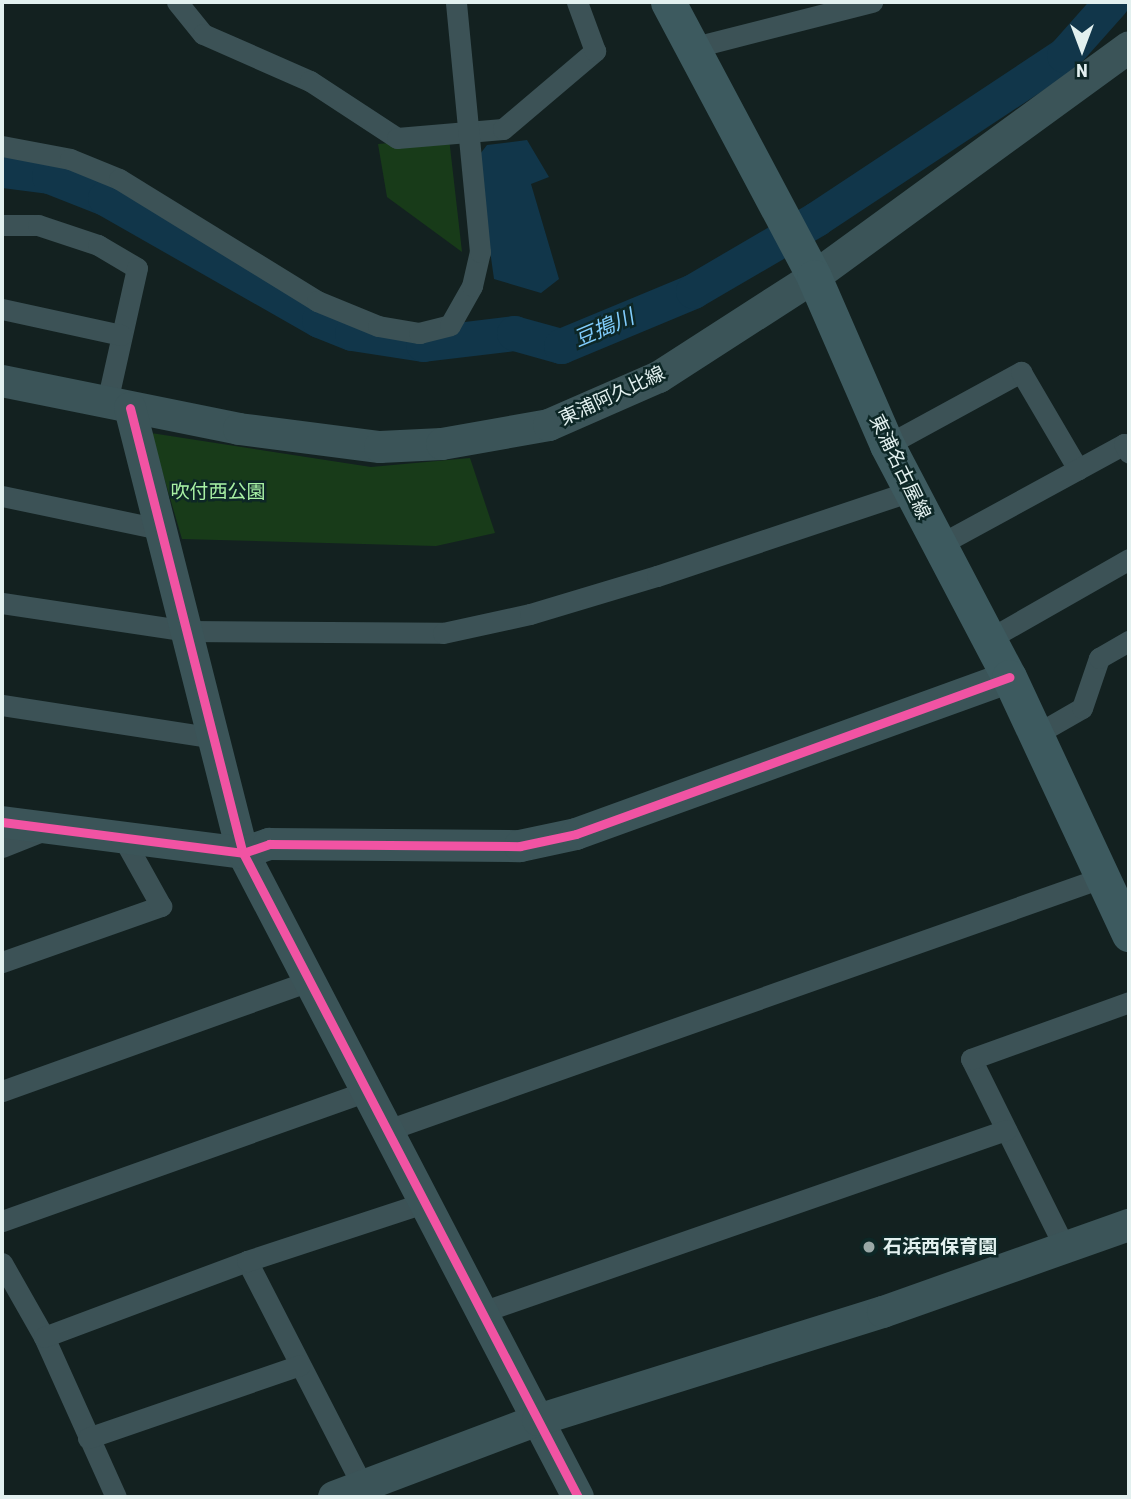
<!DOCTYPE html>
<meta charset="utf-8">
<style>
body{margin:0}
#map{position:relative;width:1131px;height:1499px;overflow:hidden;background:#132120;font-family:"Roboto Condensed","Noto Sans JP",sans-serif}
div>[style]{position:absolute}
.green>*{inset:0;background:#183b19}
.water>*{inset:0;background:#11364a}
.river>*{height:35px;margin:-17.5px;padding:0 17.5px;transform-origin:17.5px;border-radius:17.5px;background:#11364a}
.street>*{height:21px;margin:-10.5px;padding:0 10.5px;transform-origin:10.5px;border-radius:10.5px;background:#3c5256}
.secondary>*{height:32px;margin:-16px;padding:0 16px;transform-origin:16px;border-radius:16px;background:#3b5458}
.primary>*{height:35px;margin:-17.5px;padding:0 17.5px;transform-origin:17.5px;border-radius:17.5px;background:#3d5a5f}
.cycleway>*{height:9px;margin:-4.5px;padding:0 4.5px;transform-origin:4.5px;border-radius:4.5px;background:#f153a3}
.dots>*{width:19px;height:19px;translate:-50% -50%;box-sizing:border-box;border:4px solid #0d2726;border-radius:50%}
span{translate:-50% -50%;white-space:nowrap;text-align:center;line-height:1.15;-webkit-text-stroke:5px #0d2726;paint-order:stroke}
.street-label{font-size:19px;color:#e2f0ef}
.park-label{font-size:19px;color:#a8f1a4}
.poi-label{font-size:19px;color:#e2f0ef;font-weight:700}
.left{translate:0 -50%;text-align:left}
.water-label{font-size:21px;color:#81cdfd;font-style:italic}
.frame{position:absolute;inset:0;border:4px solid #e2f0ef;pointer-events:none}
.north{position:absolute;left:1047px;top:14px;width:70px;height:70px;-webkit-text-stroke:5px #0d2726;paint-order:stroke;rotate:180deg;font-size:19px;font-weight:700;line-height:28px;text-align:center;color:#e2f0ef}
.north::after{content:'';display:block;margin:auto;width:24px;height:32px;background:#e2f0ef;clip-path:polygon(50% 0,100% 100%,50% 72%,0 100%)}
</style>
<div id="map">
<div class="green">
<i style="clip-path:polygon(449px 138px,462px 252px,387px 197px,378px 144px)"></i>
<i style="clip-path:polygon(151px 433px,371px 467px,470px 458px,495px 533px,436px 546px,182px 539px)"></i>
</div>
<div class="water">
<i style="clip-path:polygon(527px 140px,549px 177px,531px 184px,559px 279px,541px 293px,494px 279px,477px 158px,487px 145px)"></i>
</div>
<div class="river">
<i style="left:2px;top:170px;width:47px;rotate:7.3deg"></i>
<i style="left:49px;top:176px;width:60px;rotate:21.4deg"></i>
<i style="left:105px;top:198px;width:246px;rotate:29.7deg"></i>
<i style="left:319px;top:320px;width:35px;rotate:22deg"></i>
<i style="left:352px;top:333px;width:72px;rotate:8.8deg"></i>
<i style="left:423px;top:344px;width:92px;rotate:-6.9deg"></i>
<i style="left:514px;top:333px;width:49px;rotate:15.5deg"></i>
<i style="left:561px;top:346px;width:143px;rotate:-22.6deg"></i>
<i style="left:693px;top:291px;width:143px;rotate:-30.3deg"></i>
<i style="left:816px;top:219px;width:297px;rotate:-33.5deg"></i>
<i style="left:1064px;top:55px;width:71px;rotate:-48.4deg"></i>
</div>
<div class="street">
<i style="left:177px;top:2px;width:41px;rotate:50.9deg"></i>
<i style="left:203px;top:34px;width:117px;rotate:23.7deg"></i>
<i style="left:310px;top:81px;width:104px;rotate:33.2deg"></i>
<i style="left:397px;top:138px;width:106px;rotate:-4.9deg"></i>
<i style="left:503px;top:129px;width:121px;rotate:-40.3deg"></i>
<i style="left:595px;top:51px;width:52px;rotate:-110.2deg"></i>
<i style="left:691px;top:48px;width:187px;rotate:-14.3deg"></i>
<i style="left:2px;top:146px;width:69px;rotate:10.8deg"></i>
<i style="left:70px;top:159px;width:53px;rotate:22.2deg"></i>
<i style="left:119px;top:179px;width:233px;rotate:31.6deg"></i>
<i style="left:317px;top:301px;width:66px;rotate:22.3deg"></i>
<i style="left:378px;top:326px;width:42px;rotate:9.7deg"></i>
<i style="left:419px;top:333px;width:32px;rotate:-14deg"></i>
<i style="left:450px;top:325px;width:45px;rotate:-60.6deg"></i>
<i style="left:472px;top:286px;width:35px;rotate:-77deg"></i>
<i style="left:480px;top:252px;width:251px;rotate:-95.5deg"></i>
<i style="left:2px;top:225px;width:36px"></i>
<i style="left:38px;top:225px;width:63px;rotate:18.4deg"></i>
<i style="left:98px;top:245px;width:45px;rotate:30.5deg"></i>
<i style="left:137px;top:268px;width:137px;rotate:102.6deg"></i>
<i style="left:2px;top:309px;width:122px;rotate:12.3deg"></i>
<i style="left:887px;top:445px;width:153px;rotate:-28.6deg"></i>
<i style="left:1021px;top:372px;width:113px;rotate:59.6deg"></i>
<i style="left:2px;top:496px;width:161px;rotate:11.8deg"></i>
<i style="left:939px;top:545px;width:211px;rotate:-28.6deg"></i>
<i style="left:1124px;top:444px;width:10px;rotate:61deg"></i>
<i style="left:2px;top:603px;width:187px;rotate:8.6deg"></i>
<i style="left:187px;top:631px;width:256px;rotate:0.4deg"></i>
<i style="left:443px;top:633px;width:89px;rotate:-12.3deg"></i>
<i style="left:530px;top:614px;width:133px;rotate:-16.7deg"></i>
<i style="left:657px;top:576px;width:268px;rotate:-18.5deg"></i>
<i style="left:989px;top:639px;width:161px;rotate:-29.7deg"></i>
<i style="left:2px;top:705px;width:215px;rotate:8.8deg"></i>
<i style="left:1035px;top:735px;width:54px;rotate:-29.9deg"></i>
<i style="left:1082px;top:708px;width:53px;rotate:-71.2deg"></i>
<i style="left:1099px;top:658px;width:34px;rotate:-30deg"></i>
<i style="left:2px;top:847px;width:46px;rotate:-21.6deg"></i>
<i style="left:2px;top:962px;width:169px;rotate:-19.4deg"></i>
<i style="left:161px;top:906px;width:78px;rotate:-119.2deg"></i>
<i style="left:2px;top:1091px;width:326px;rotate:-19.7deg"></i>
<i style="left:385px;top:1131px;width:759px;rotate:-19.46deg"></i>
<i style="left:2px;top:1221px;width:385px;rotate:-19.6deg"></i>
<i style="left:1065px;top:1248px;width:211px;rotate:-116.4deg"></i>
<i style="left:971px;top:1059px;width:168px;rotate:-19.8deg"></i>
<i style="left:247px;top:1261px;width:254px;rotate:62.8deg"></i>
<i style="left:2px;top:1263px;width:85px;rotate:60.4deg"></i>
<i style="left:44px;top:1337px;width:175px;rotate:65.8deg"></i>
<i style="left:479px;top:1313px;width:558px;rotate:-19.15deg"></i>
<i style="left:44px;top:1337px;width:217px;rotate:-20.5deg"></i>
<i style="left:247px;top:1261px;width:185px;rotate:-18.2deg"></i>
<i style="left:88px;top:1438px;width:224px;rotate:-19deg"></i>
</div>
<div class="secondary">
<i style="left:2px;top:381px;width:242px;rotate:11.4deg"></i>
<i style="left:239px;top:429px;width:142px;rotate:7.3deg"></i>
<i style="left:380px;top:447px;width:62px;rotate:-2.8deg"></i>
<i style="left:442px;top:444px;width:109px;rotate:-10.1deg"></i>
<i style="left:549px;top:425px;width:120px;rotate:-23.6deg"></i>
<i style="left:659px;top:377px;width:184px;rotate:-32.8deg"></i>
<i style="left:814px;top:277px;width:390px;rotate:-36.1deg"></i>
<i style="left:130px;top:408px;width:459px;rotate:75.8deg"></i>
<i style="left:243px;top:853px;width:726px;rotate:62.52deg"></i>
<i style="left:2px;top:822px;width:243px;rotate:7.3deg"></i>
<i style="left:243px;top:853px;width:28px;rotate:-19deg"></i>
<i style="left:269px;top:844px;width:251px;rotate:0.5deg"></i>
<i style="left:520px;top:846px;width:57px;rotate:-12.1deg"></i>
<i style="left:576px;top:834px;width:461px;rotate:-19.9deg"></i>
<i style="left:334px;top:1497px;width:218px;rotate:-20.7deg"></i>
<i style="left:538px;top:1420px;width:362px;rotate:-17.4deg"></i>
<i style="left:883px;top:1312px;width:261px;rotate:-19.5deg"></i>
</div>
<div class="primary">
<i style="left:668px;top:2px;width:311px;rotate:62deg"></i>
<i style="left:814px;top:277px;width:183px;rotate:66.5deg"></i>
<i style="left:887px;top:445px;width:262px;rotate:62.3deg"></i>
<i style="left:1009px;top:677px;width:284px;rotate:65deg"></i>
</div>
<div class="cycleway">
<i style="left:130px;top:408px;width:459px;rotate:75.8deg"></i>
<i style="left:243px;top:853px;width:726px;rotate:62.52deg"></i>
<i style="left:2px;top:822px;width:243px;rotate:7.3deg"></i>
<i style="left:243px;top:853px;width:28px;rotate:-19deg"></i>
<i style="left:269px;top:844px;width:251px;rotate:0.5deg"></i>
<i style="left:520px;top:846px;width:57px;rotate:-12.1deg"></i>
<i style="left:576px;top:834px;width:461px;rotate:-19.9deg"></i>
</div>
<div class="dots">
<i style="left:869px;top:1247px;background:#9aa8a7"></i>
</div>
<div class="street-label">
<span style="left:612px;top:396px;rotate:-25deg">東浦阿久比線</span>
<span style="left:900px;top:467px;rotate:64deg">東浦名古屋線</span>
</div>
<div class="park-label">
<span style="left:218px;top:492px">吹付西公園</span>
</div>
<div class="poi-label">
<span class="left" style="left:883px;top:1247px">石浜西保育園</span>
</div>
<div class="water-label">
<span style="left:604px;top:328px;rotate:-23deg">豆搗川</span>
</div>
<div class="frame"></div>
<div class="north">N</div>
</div>
